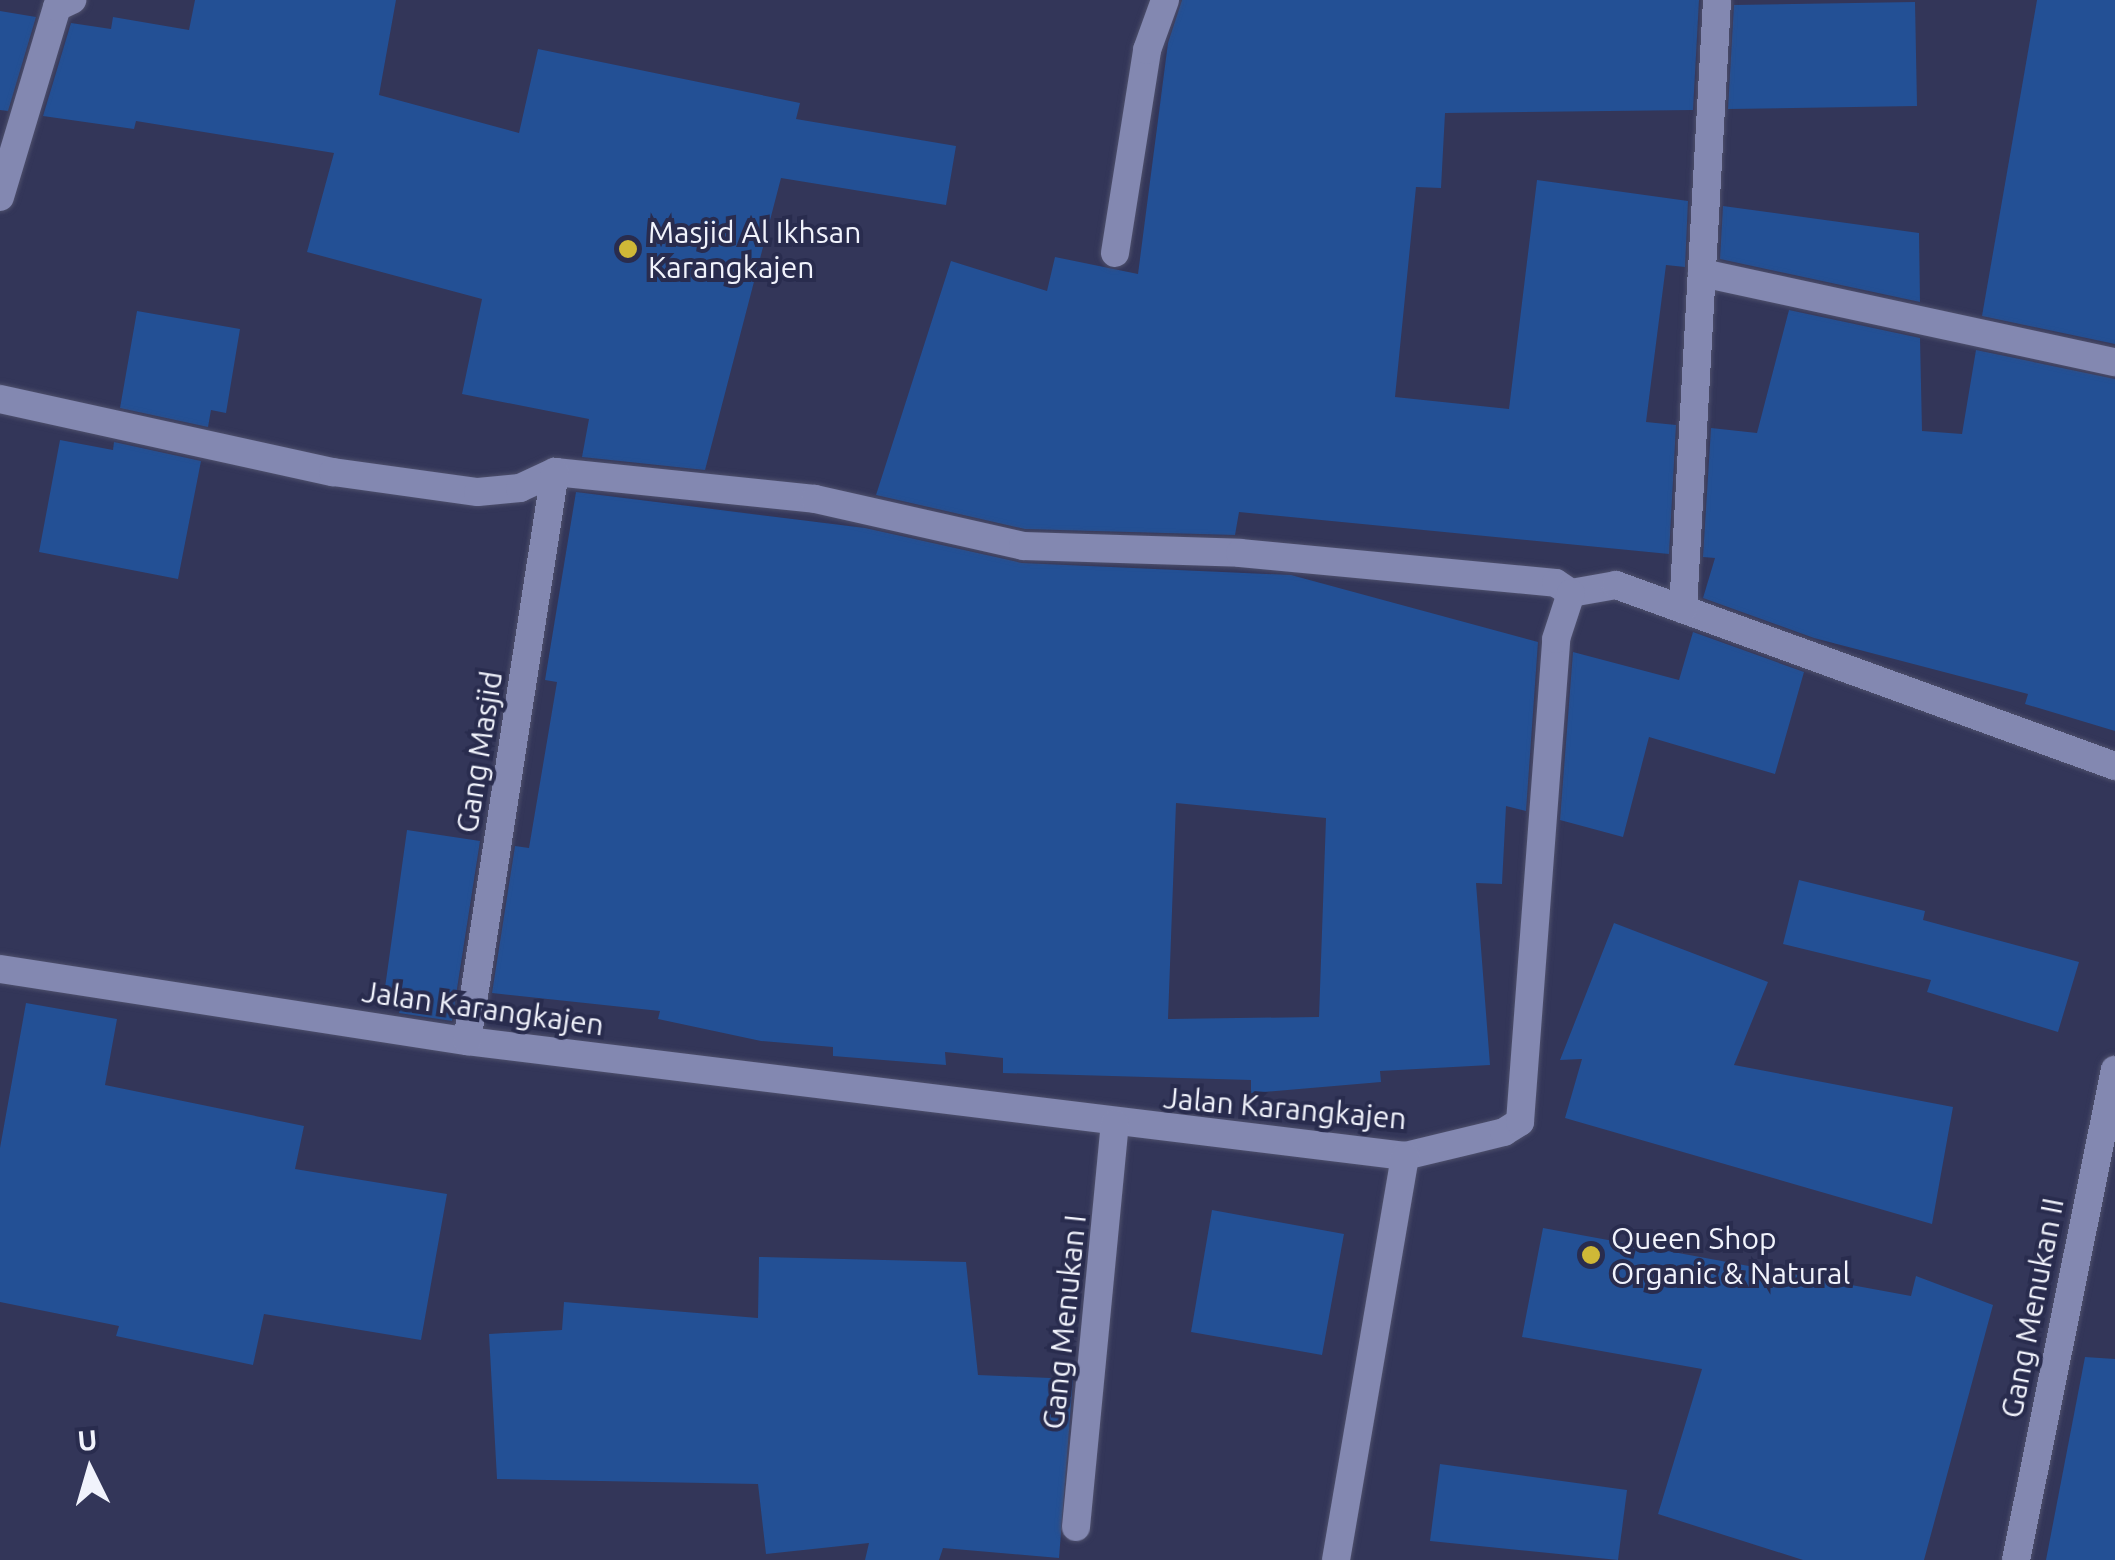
<!DOCTYPE html>
<style>
body{margin:0}
#map{position:relative;width:2115px;height:1560px;overflow:hidden;background:#333659;font-family:Ubuntu,sans-serif}
div>[style]{position:absolute}
.building>*{inset:0;background:#235095}
.roads{filter:drop-shadow(0 0 2px #4e506c) drop-shadow(0 0 2px #4e506c)}
.minor>*{height:28px;margin:-14px;padding:0 14px;transform-origin:14px;border-radius:14px;background:#8388b1}
.dots>*{width:28px;height:28px;translate:-50% -50%;box-sizing:border-box;border:5px solid #292c4e;border-radius:50%}
span{translate:-50% -50%;white-space:nowrap;text-align:center;line-height:1.15;-webkit-text-stroke:8px #292c4e;paint-order:stroke}
.poi-label{font-size:30px;color:#f1f3fc}
.left{translate:0 -50%;text-align:left}
.street-label{font-size:30px;color:#f1f3fc}
.north{position:absolute;left:40px;top:1420px;width:100px;height:100px;-webkit-text-stroke:8px #292c4e;paint-order:stroke;rotate:355deg;font-size:28px;font-weight:700;line-height:40px;text-align:center;color:#f1f3fc}
.north::after{content:'';display:block;margin:auto;width:35px;height:45px;background:#f1f3fc;clip-path:polygon(50% 0,100% 100%,50% 72%,0 100%)}
</style>
<div id="map">
<div class="building">
<i style="clip-path:polygon(195px 0,396px 0,379px 95px,519px 133px,538px 49px,800px 103px,796px 119px,956px 146px,946px 205px,781px 178px,705px 470px,582px 457px,589px 419px,462px 394px,482px 299px,307px 252px,334px 153px,136px 121px,134px 129px,43px 116px,71px 23px,111px 29px,113px 17px,189px 30px)"></i>
<i style="clip-path:polygon(1182px 0,1699px 0,1693px 110px,1445px 113px,1441px 188px,1416px 187px,1395px 397px,1509px 409px,1537px 180px,1688px 201px,1685px 267px,1666px 265px,1646px 422px,1676px 425px,1669px 554px,1239px 512px,1235px 535px,1025px 529px,876px 495px,951px 261px,1047px 291px,1055px 257px,1138px 274px,1168px 43px)"></i>
<i style="clip-path:polygon(2037px 0,2115px 0,2115px 344px,1982px 316px)"></i>
<i style="clip-path:polygon(1915px 2px,1917px 106px,1728px 109px,1734px 5px)"></i>
<i style="clip-path:polygon(0 11px,36px 17px,8px 111px,0 110px)"></i>
<i style="clip-path:polygon(1723px 206px,1919px 233px,1920px 302px,1720px 259px)"></i>
<i style="clip-path:polygon(1789px 310px,1920px 338px,1922px 431px,1962px 434px,1976px 350px,2115px 379px,2115px 731px,2025px 704px,2028px 694px,1814px 638px,1703px 598px,1715px 558px,1703px 557px,1711px 428px,1757px 433px)"></i>
<i style="clip-path:polygon(137px 311px,240px 329px,226px 413px,211px 410px,208px 427px,120px 408px)"></i>
<i style="clip-path:polygon(60px 440px,113px 450px,114px 442px,201px 461px,178px 579px,39px 552px)"></i>
<i style="clip-path:polygon(evenodd,576px 492px,865px 528px,1022px 563px,1291px 575px,1538px 642px,1526px 811px,1506px 806px,1502px 884px,1476px 883px,1490px 1065px,1380px 1071px,1381px 1082px,1251px 1093px,1251px 1080px,1003px 1073px,1003px 1058px,945px 1052px,946px 1065px,833px 1056px,833px 1047px,761px 1041px,658px 1019px,660px 1011px,492px 993px,515px 846px,529px 848px,557px 682px,545px 680px,576px 492px,1176px 803px,1326px 818px,1319px 1017px,1168px 1019px,1176px 803px)"></i>
<i style="clip-path:polygon(1693px 632px,1804px 672px,1775px 774px,1649px 737px,1623px 837px,1560px 820px,1573px 652px,1679px 680px)"></i>
<i style="clip-path:polygon(407px 830px,480px 841px,452px 1021px,399px 1013px,401px 1004px,383px 1002px)"></i>
<i style="clip-path:polygon(1799px 880px,1925px 911px,1923px 920px,2079px 962px,2058px 1032px,1927px 992px,1931px 980px,1783px 944px)"></i>
<i style="clip-path:polygon(1614px 923px,1768px 982px,1734px 1065px,1953px 1107px,1932px 1224px,1565px 1118px,1582px 1059px,1560px 1060px)"></i>
<i style="clip-path:polygon(26px 1003px,117px 1019px,105px 1085px,304px 1126px,295px 1169px,447px 1194px,421px 1340px,264px 1314px,253px 1365px,116px 1336px,119px 1326px,0 1302px,0 1148px)"></i>
<i style="clip-path:polygon(1212px 1210px,1344px 1234px,1322px 1355px,1191px 1332px)"></i>
<i style="clip-path:polygon(1543px 1228px,1911px 1296px,1916px 1276px,1993px 1305px,1924px 1560px,1803px 1560px,1658px 1514px,1702px 1369px,1522px 1337px)"></i>
<i style="clip-path:polygon(759px 1257px,966px 1262px,978px 1375px,1073px 1379px,1059px 1558px,943px 1548px,939px 1560px,865px 1560px,869px 1543px,766px 1554px,758px 1484px,497px 1479px,489px 1334px,562px 1330px,564px 1302px,758px 1318px)"></i>
<i style="clip-path:polygon(2085px 1357px,2115px 1359px,2115px 1560px,2046px 1560px)"></i>
<i style="clip-path:polygon(1440px 1464px,1627px 1490px,1618px 1560px,1430px 1541px)"></i>
</div>
<div class="roads">
<div class="minor">
<i style="left:0;top:197px;width:198px;rotate:-73.3deg"></i>
<i style="left:57px;top:7px;width:17px;rotate:-25deg"></i>
<i style="left:1115px;top:253px;width:206px;rotate:-81deg"></i>
<i style="left:1147px;top:50px;width:53px;rotate:-70.2deg"></i>
<i style="left:1702px;top:273px;width:422px;rotate:12.2deg"></i>
<i style="left:0;top:399px;width:341px;rotate:12.4deg"></i>
<i style="left:333px;top:472px;width:146px;rotate:7.9deg"></i>
<i style="left:478px;top:492px;width:42px;rotate:-5.4deg"></i>
<i style="left:520px;top:488px;width:38px;rotate:-25deg"></i>
<i style="left:555px;top:472px;width:261px;rotate:5.9deg"></i>
<i style="left:815px;top:499px;width:213px;rotate:12.7deg"></i>
<i style="left:1023px;top:546px;width:217px;rotate:1.8deg"></i>
<i style="left:1240px;top:553px;width:317px;rotate:5.4deg"></i>
<i style="left:1556px;top:583px;width:18px;rotate:34deg"></i>
<i style="left:1571px;top:593px;width:46px;rotate:-10.1deg"></i>
<i style="left:1616px;top:585px;width:531px;rotate:19.94deg"></i>
<i style="left:1683px;top:609px;width:610px;rotate:-86.8deg"></i>
<i style="left:0;top:969px;width:473px;rotate:8.8deg"></i>
<i style="left:467px;top:1041px;width:945px;rotate:6.99deg"></i>
<i style="left:1405px;top:1156px;width:102px;rotate:-13.6deg"></i>
<i style="left:1504px;top:1132px;width:19px;rotate:-32deg"></i>
<i style="left:1520px;top:1122px;width:484px;rotate:-85.7deg"></i>
<i style="left:1556px;top:639px;width:48px;rotate:-71.9deg"></i>
<i style="left:467px;top:1041px;width:576px;rotate:-81.21deg"></i>
<i style="left:1076px;top:1527px;width:405px;rotate:-84.5deg"></i>
<i style="left:1336px;top:1560px;width:410px;rotate:-80.3deg"></i>
<i style="left:2016px;top:1560px;width:500px;rotate:-78.6deg"></i>
</div>
</div>
<div class="dots">
<i style="left:628px;top:249px;background:#cfb837"></i>
<i style="left:1591px;top:1255px;background:#cfb837"></i>
</div>
<div class="poi-label">
<span class="left" style="left:648px;top:249px">Masjid Al Ikhsan<br>Karangkajen</span>
<span class="left" style="left:1611px;top:1255px">Queen Shop<br>Organic &amp; Natural</span>
</div>
<div class="street-label">
<span style="left:479px;top:752px;rotate:-81deg">Gang Masjid</span>
<span style="left:483px;top:1008px;rotate:8deg">Jalan Karangkajen</span>
<span style="left:1285px;top:1108px;rotate:5deg">Jalan Karangkajen</span>
<span style="left:2032px;top:1308px;rotate:-79deg">Gang Menukan II</span>
<span style="left:1064px;top:1322px;rotate:-84deg">Gang Menukan I</span>
</div>
<div class="north">U</div>
</div>
